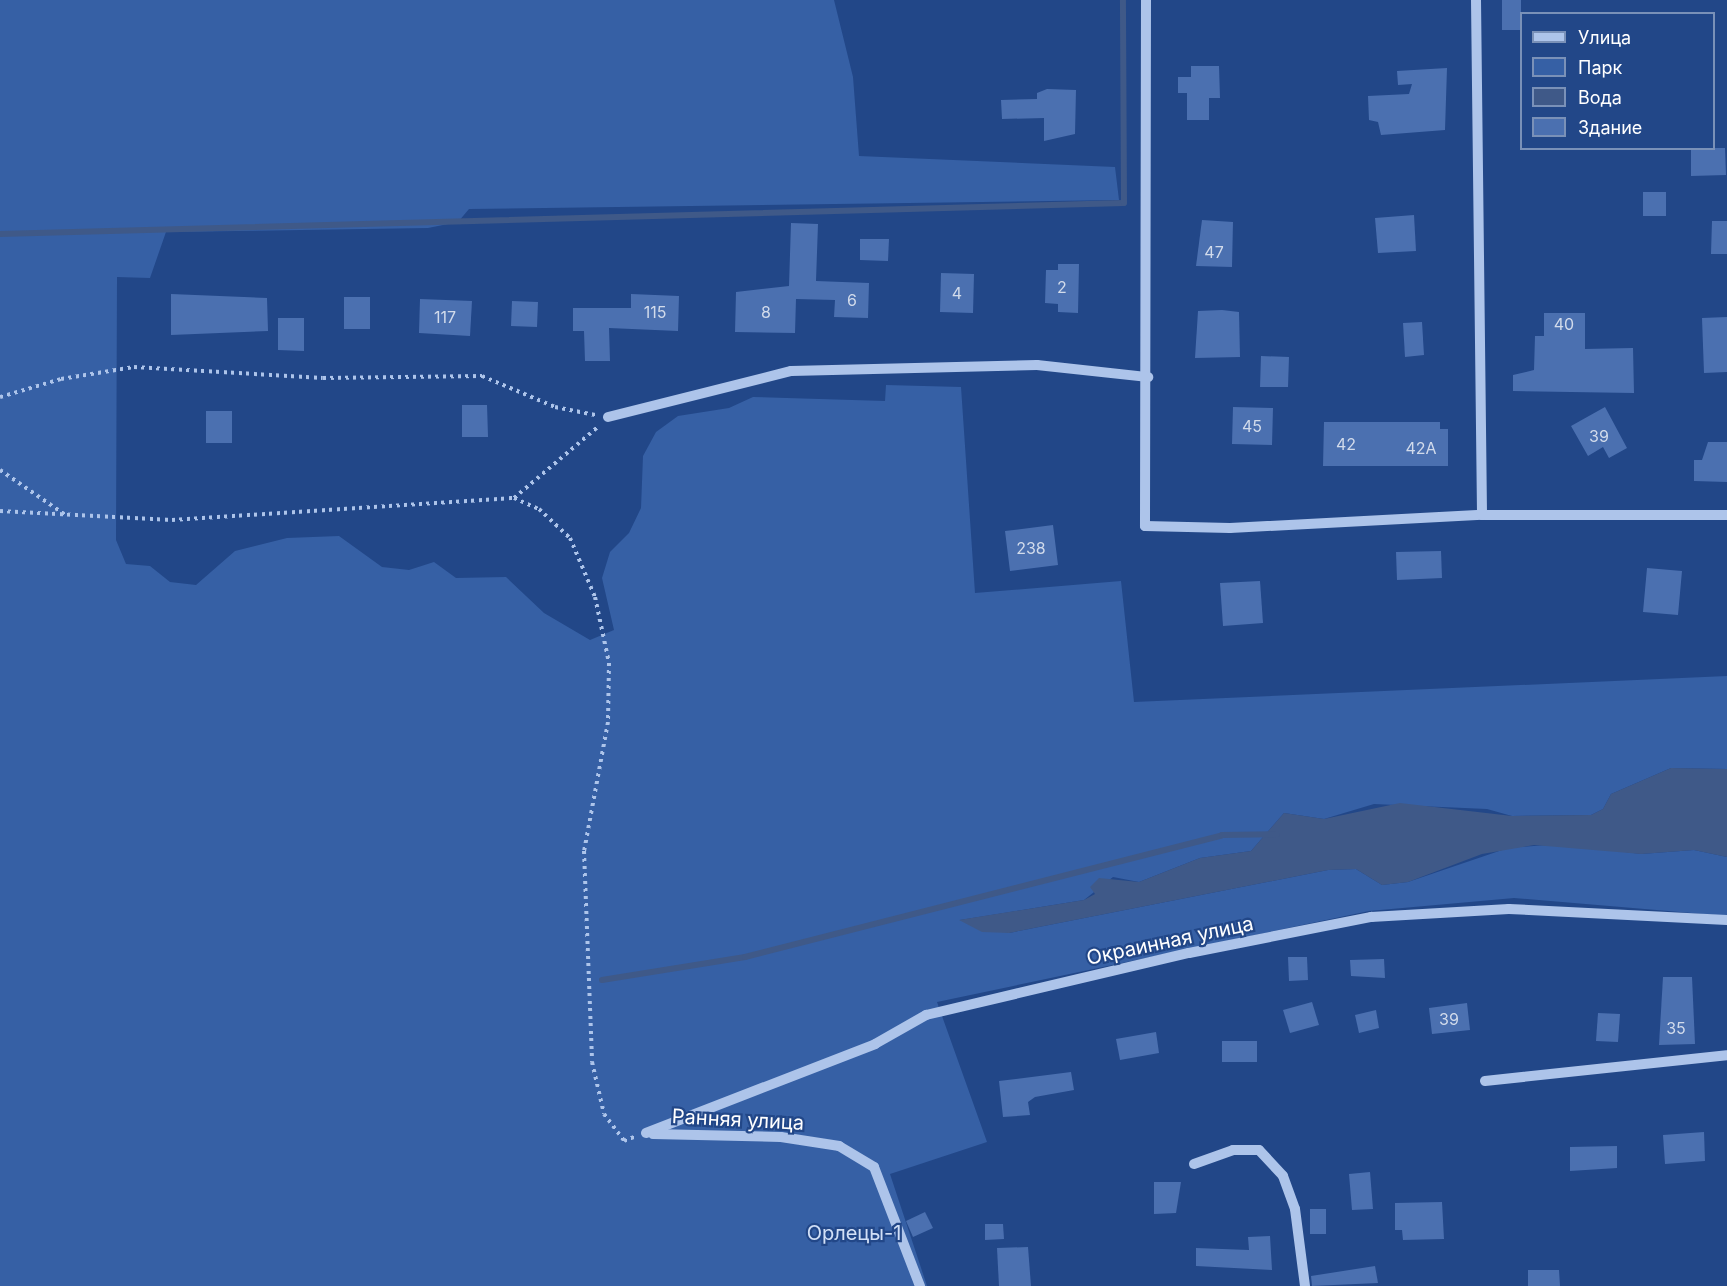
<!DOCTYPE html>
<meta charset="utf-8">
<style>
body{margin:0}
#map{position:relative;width:1727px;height:1286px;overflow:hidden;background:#224788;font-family:Inter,sans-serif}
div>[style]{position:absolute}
.green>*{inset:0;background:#3660a5}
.water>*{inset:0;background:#3f5988}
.stream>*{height:6px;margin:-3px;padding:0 3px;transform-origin:3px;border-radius:3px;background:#3f5988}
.building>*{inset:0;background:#4b70b0}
.path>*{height:4px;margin-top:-2px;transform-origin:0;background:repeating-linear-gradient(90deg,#adc4ea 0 3px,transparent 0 7.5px)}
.minor>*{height:10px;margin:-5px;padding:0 5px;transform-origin:5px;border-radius:5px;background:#adc4ea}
span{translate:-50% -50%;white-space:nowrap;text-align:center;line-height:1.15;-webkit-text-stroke:4.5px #224788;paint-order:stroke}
.number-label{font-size:16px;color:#d2dbeb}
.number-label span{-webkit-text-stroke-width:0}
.street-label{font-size:20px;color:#fff}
.park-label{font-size:20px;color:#d2e0f7}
.legend{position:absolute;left:1520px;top:12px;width:195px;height:138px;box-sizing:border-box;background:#224788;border:2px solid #7a91b8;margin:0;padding:8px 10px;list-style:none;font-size:18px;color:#fff}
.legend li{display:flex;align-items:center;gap:12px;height:30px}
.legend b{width:30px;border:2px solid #7a91b8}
</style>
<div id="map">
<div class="green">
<i style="clip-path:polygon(0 0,834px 0,853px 77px,859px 156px,1115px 167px,1119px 200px,469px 209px,458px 222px,428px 228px,166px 232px,150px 278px,117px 277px,116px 540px,126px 564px,150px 566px,170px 582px,196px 585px,235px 551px,287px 538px,339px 536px,382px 567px,409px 570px,434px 562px,456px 578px,506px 577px,544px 613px,590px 640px,614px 630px,602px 578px,610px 552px,629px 533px,641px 508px,643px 456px,656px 432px,678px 416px,729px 408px,753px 397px,885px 401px,886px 385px,961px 387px,975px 593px,1121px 581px,1134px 702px,1727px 676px,1727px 769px,1671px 768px,1611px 794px,1603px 809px,1591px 815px,1512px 816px,1487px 809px,1374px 804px,1324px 819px,1284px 813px,1251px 851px,1200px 858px,1139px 882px,1113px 877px,1084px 900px,960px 920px,1009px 933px,1328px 870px,1356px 869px,1382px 885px,1408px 882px,1508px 848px,1560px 844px,1641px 854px,1694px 850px,1727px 857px,1727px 916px,1514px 898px,1369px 911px,937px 1002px,987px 1142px,890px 1174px,927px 1286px,0 1286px)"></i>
</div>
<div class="water">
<i style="clip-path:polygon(1671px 768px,1727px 769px,1727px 857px,1694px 850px,1641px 854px,1534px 845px,1482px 854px,1408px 882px,1382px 885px,1356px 869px,1328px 870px,1009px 933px,982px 932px,959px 920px,1084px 900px,1095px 894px,1090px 887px,1099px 878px,1139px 882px,1200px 858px,1251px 851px,1284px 813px,1324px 819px,1400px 803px,1512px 816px,1591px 815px,1603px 809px,1611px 794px)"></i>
</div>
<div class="stream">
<i style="left:0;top:234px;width:1124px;rotate:-1.58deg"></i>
<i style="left:1124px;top:203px;width:203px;rotate:-90.3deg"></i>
<i style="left:602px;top:980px;width:145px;rotate:-9.1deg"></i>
<i style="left:745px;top:957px;width:492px;rotate:-14.3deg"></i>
<i style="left:1222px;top:835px;width:55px;rotate:-1deg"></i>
</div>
<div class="building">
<i style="clip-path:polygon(1502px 0,1521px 0,1521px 30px,1502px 30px)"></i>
<i style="clip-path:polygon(1191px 66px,1219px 66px,1220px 98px,1209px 98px,1209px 120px,1187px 120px,1187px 93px,1178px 93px,1178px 77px,1191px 77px)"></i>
<i style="clip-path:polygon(1447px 68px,1445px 130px,1381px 135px,1378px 122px,1369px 120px,1368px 96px,1409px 94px,1412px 84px,1398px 85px,1397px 71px)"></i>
<i style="clip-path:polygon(1047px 89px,1076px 90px,1075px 134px,1044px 141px,1044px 118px,1002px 119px,1001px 100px,1037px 99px,1037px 93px)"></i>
<i style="clip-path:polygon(1691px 148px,1725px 148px,1726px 175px,1691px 176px)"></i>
<i style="clip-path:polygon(1643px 192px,1666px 192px,1666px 216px,1643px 216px)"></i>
<i style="clip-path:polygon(1414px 215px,1416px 251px,1378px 253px,1375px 218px)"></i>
<i style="clip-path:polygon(1202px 220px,1233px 222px,1232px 267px,1196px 266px)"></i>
<i style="clip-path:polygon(1712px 221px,1727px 221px,1727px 254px,1711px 254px)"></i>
<i style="clip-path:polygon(791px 223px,818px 224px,816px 281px,869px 283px,868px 318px,834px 317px,835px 300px,796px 299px,795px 333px,735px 332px,736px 292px,789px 286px)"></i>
<i style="clip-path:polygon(860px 239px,889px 239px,888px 261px,860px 260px)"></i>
<i style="clip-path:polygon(1058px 264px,1079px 264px,1078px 313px,1058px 312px,1058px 304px,1045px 303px,1046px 270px,1058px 270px)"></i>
<i style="clip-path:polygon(941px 273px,974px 274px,973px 313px,940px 312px)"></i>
<i style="clip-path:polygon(171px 294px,267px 298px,268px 331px,171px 335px)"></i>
<i style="clip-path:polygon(631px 294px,679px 296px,678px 331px,609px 328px,610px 361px,585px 361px,584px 331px,573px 331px,573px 308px,631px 308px)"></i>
<i style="clip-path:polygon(344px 297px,370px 297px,370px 329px,344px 329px)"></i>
<i style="clip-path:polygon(420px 299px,472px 301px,470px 336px,419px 333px)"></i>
<i style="clip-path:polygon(512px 301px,538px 302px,537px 327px,511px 326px)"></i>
<i style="clip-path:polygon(1222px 310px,1239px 312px,1240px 357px,1195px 358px,1198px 311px)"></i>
<i style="clip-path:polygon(1544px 313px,1585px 313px,1585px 349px,1633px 348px,1634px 393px,1513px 391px,1513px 375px,1534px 370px,1535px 336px,1544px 336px)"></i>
<i style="clip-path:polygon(1727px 317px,1727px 372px,1704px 373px,1702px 318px)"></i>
<i style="clip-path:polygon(278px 318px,304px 318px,304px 351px,278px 350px)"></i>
<i style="clip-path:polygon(1422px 322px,1424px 355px,1405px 357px,1403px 323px)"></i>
<i style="clip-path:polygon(1261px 356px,1289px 357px,1288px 387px,1260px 387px)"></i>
<i style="clip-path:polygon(462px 405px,487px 405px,488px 437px,462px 437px)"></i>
<i style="clip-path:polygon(1233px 407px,1273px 408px,1272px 445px,1232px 444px)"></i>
<i style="clip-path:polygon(1605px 407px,1627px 448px,1609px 458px,1603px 447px,1588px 456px,1571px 426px)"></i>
<i style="clip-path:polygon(206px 411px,232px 411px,232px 443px,206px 443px)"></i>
<i style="clip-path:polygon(1324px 422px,1440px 422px,1440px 429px,1448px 429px,1448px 466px,1323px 466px)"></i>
<i style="clip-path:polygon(1708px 442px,1727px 442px,1727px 482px,1694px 481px,1694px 460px,1702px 460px)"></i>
<i style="clip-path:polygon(1053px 525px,1058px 565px,1010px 571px,1005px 531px)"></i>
<i style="clip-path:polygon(1441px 551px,1442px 578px,1397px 580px,1396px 552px)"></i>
<i style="clip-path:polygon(1647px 568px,1682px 571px,1678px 615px,1643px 612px)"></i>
<i style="clip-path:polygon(1260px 581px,1263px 623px,1223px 626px,1220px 583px)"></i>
<i style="clip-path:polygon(1288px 957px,1307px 957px,1308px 980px,1289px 981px)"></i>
<i style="clip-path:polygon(1384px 959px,1385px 978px,1351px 976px,1350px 960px)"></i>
<i style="clip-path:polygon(1663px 977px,1692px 977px,1695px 1044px,1659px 1045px)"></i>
<i style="clip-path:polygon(1312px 1002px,1319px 1025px,1290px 1033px,1283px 1010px)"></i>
<i style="clip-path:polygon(1467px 1003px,1470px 1030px,1432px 1034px,1429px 1008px)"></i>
<i style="clip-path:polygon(1376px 1010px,1379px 1028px,1359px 1033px,1355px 1015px)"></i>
<i style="clip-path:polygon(1598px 1013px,1620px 1014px,1618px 1042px,1596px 1041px)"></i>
<i style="clip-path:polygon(1156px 1032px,1159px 1053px,1120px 1060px,1116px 1039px)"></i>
<i style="clip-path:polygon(1222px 1041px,1257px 1041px,1257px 1062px,1222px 1062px)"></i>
<i style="clip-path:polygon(1071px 1072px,1074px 1090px,1035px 1097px,1028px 1102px,1030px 1115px,1003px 1117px,999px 1081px)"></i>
<i style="clip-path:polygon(1704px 1132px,1705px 1161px,1665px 1164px,1663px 1135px)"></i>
<i style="clip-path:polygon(1617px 1146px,1617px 1168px,1570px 1171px,1570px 1147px)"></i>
<i style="clip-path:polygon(1370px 1172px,1373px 1209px,1352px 1210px,1349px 1174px)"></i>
<i style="clip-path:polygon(1154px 1182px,1181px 1182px,1176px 1213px,1154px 1214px)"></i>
<i style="clip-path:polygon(1442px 1202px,1444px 1239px,1403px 1240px,1402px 1230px,1395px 1230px,1395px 1203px)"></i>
<i style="clip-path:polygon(1310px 1209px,1326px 1209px,1326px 1234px,1310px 1234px)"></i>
<i style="clip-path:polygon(925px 1212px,933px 1228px,913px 1237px,906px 1221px)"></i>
<i style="clip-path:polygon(985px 1224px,1003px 1224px,1004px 1239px,985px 1240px)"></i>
<i style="clip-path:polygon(1270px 1236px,1272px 1270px,1196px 1266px,1196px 1248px,1249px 1250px,1248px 1237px)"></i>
<i style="clip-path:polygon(1028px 1247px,1031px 1286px,999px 1286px,997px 1248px)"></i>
<i style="clip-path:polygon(1375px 1266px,1378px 1283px,1312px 1286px,1311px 1276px)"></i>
<i style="clip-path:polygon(1528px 1270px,1559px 1270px,1560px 1286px,1528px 1286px)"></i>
</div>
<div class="path">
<i style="left:0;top:397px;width:64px;rotate:-16.4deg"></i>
<i style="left:61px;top:379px;width:74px;rotate:-9.3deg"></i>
<i style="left:134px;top:367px;width:189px;rotate:3.3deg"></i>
<i style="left:323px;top:378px;width:159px;rotate:-0.7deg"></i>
<i style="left:482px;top:376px;width:79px;rotate:23deg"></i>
<i style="left:555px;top:407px;width:41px;rotate:11.3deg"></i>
<i style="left:0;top:470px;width:81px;rotate:34.5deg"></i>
<i style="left:514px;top:498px;width:111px;rotate:-40.3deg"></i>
<i style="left:0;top:511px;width:172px;rotate:3deg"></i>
<i style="left:172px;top:520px;width:343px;rotate:-3.7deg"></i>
<i style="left:514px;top:498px;width:27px;rotate:24deg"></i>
<i style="left:539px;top:509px;width:42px;rotate:43.1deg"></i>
<i style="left:570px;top:538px;width:64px;rotate:67deg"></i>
<i style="left:595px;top:597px;width:67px;rotate:78deg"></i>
<i style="left:609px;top:663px;width:59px;rotate:91deg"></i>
<i style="left:608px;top:722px;width:131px;rotate:100.5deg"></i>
<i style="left:584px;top:851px;width:211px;rotate:87.8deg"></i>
<i style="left:592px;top:1062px;width:53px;rotate:77deg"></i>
<i style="left:604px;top:1114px;width:34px;rotate:53deg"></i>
<i style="left:624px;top:1141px;width:11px;rotate:-22deg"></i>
</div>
<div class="minor">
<i style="left:1146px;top:0;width:526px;rotate:90.11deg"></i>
<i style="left:1145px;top:526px;width:85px;rotate:1.3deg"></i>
<i style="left:1230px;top:528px;width:252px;rotate:-3deg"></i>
<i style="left:1482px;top:515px;width:245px"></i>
<i style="left:1476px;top:0;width:515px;rotate:89.33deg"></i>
<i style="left:608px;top:417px;width:189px;rotate:-14.1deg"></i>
<i style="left:791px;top:371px;width:246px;rotate:-1.4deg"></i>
<i style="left:1037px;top:365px;width:112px;rotate:6.2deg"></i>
<i style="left:1485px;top:1081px;width:243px;rotate:-6.1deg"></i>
<i style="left:646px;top:1133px;width:246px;rotate:-21.2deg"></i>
<i style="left:875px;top:1044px;width:59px;rotate:-29.6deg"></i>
<i style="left:926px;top:1015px;width:270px;rotate:-13.3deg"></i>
<i style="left:1189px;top:953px;width:186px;rotate:-11.2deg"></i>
<i style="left:1371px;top:917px;width:138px;rotate:-3.3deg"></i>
<i style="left:1509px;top:909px;width:218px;rotate:2.9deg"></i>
<i style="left:653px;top:1134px;width:128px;rotate:1.3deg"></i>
<i style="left:781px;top:1137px;width:59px;rotate:8.8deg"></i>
<i style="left:839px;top:1146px;width:41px;rotate:31deg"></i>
<i style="left:874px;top:1167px;width:128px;rotate:68.9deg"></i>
<i style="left:1194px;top:1164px;width:41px;rotate:-19.7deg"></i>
<i style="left:1233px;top:1150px;width:26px"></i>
<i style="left:1259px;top:1150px;width:35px;rotate:47deg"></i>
<i style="left:1283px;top:1176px;width:35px;rotate:70deg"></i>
<i style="left:1295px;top:1209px;width:78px;rotate:82.6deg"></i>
</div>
<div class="number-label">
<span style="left:1214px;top:252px">47</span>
<span style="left:1062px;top:287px">2</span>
<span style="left:957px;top:293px">4</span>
<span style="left:852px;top:300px">6</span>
<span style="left:655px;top:312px">115</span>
<span style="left:766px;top:312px">8</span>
<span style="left:445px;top:317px">117</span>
<span style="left:1564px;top:324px">40</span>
<span style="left:1252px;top:426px">45</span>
<span style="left:1599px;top:436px">39</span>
<span style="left:1346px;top:444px">42</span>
<span style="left:1421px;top:448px">42А</span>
<span style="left:1031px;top:548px">238</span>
<span style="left:1449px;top:1019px">39</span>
<span style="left:1676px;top:1028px">35</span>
</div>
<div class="street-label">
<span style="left:1170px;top:941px;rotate:-12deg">Окраинная улица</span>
<span style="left:738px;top:1120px;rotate:3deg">Ранняя улица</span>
</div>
<div class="park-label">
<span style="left:854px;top:1233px">Орлецы-1</span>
</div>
<ul class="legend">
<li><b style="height:8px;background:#adc4ea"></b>Улица</li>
<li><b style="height:16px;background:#3660a5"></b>Парк</li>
<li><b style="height:16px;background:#3f5988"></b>Вода</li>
<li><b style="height:16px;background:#4b70b0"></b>Здание</li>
</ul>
</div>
